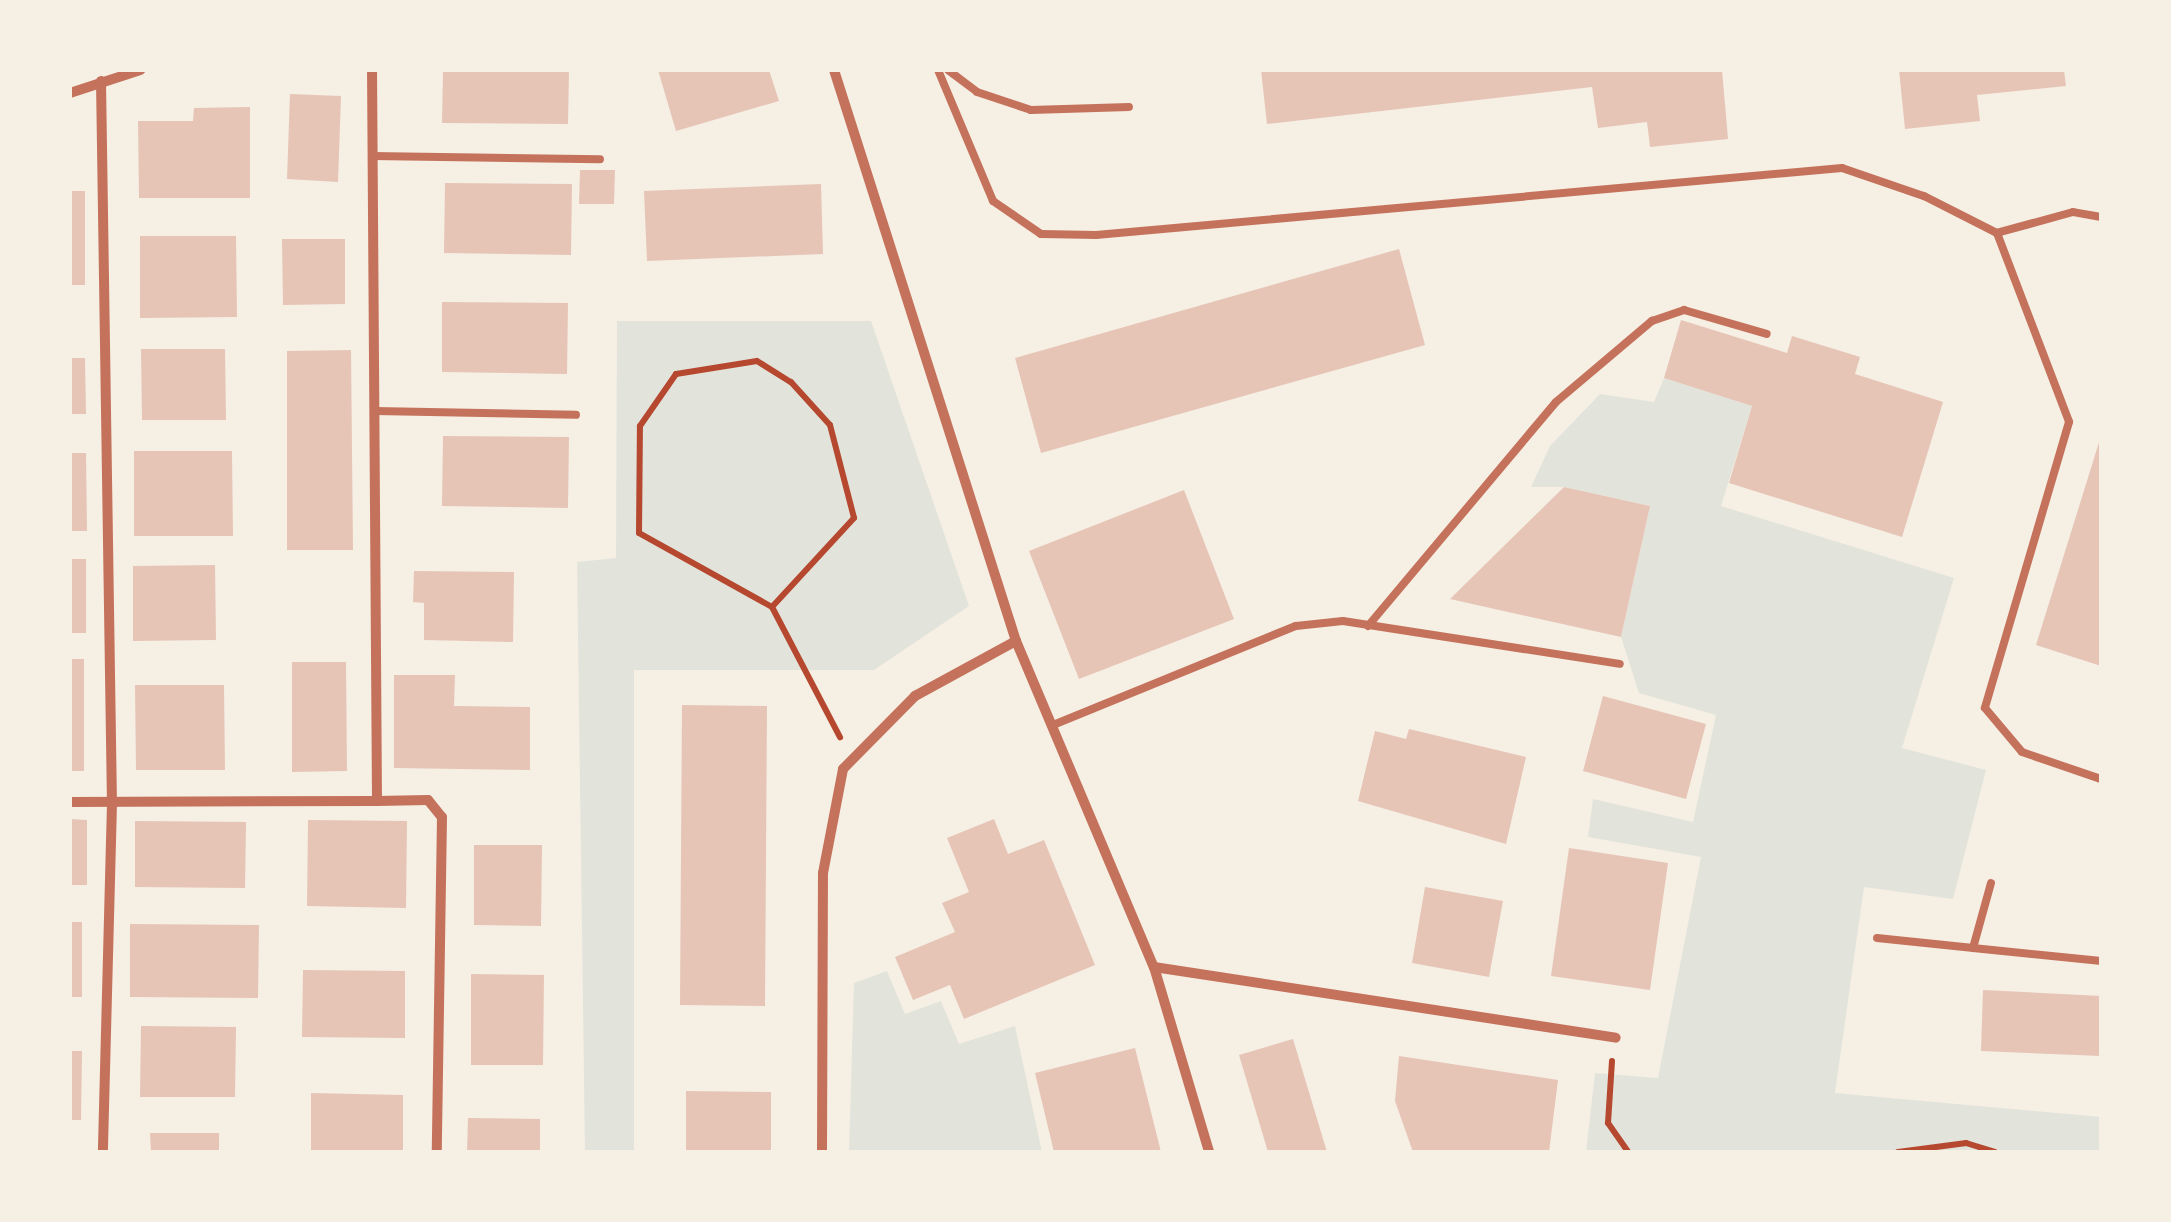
<!DOCTYPE html>
<style>
body{margin:0}
#map{position:relative;width:2171px;height:1222px;overflow:hidden;background:#f6efe4;font-family:Arial,sans-serif}
div>[style]{position:absolute}
.green>*{inset:0;background:#e2e4dc}
.building>*{inset:0;background:#e6c5b7}
.path>*{height:6px;margin:-3px;padding:0 3px;transform-origin:3px;border-radius:3px;background:#b5482f}
.service>*{height:8px;margin:-4px;padding:0 4px;transform-origin:4px;border-radius:4px;background:#c5725c}
.minor>*{height:10px;margin:-5px;padding:0 5px;transform-origin:5px;border-radius:5px;background:#c5725c}
span{translate:-50% -50%;white-space:nowrap;text-align:center;line-height:1.15;-webkit-text-stroke:8px #f6efe4;paint-order:stroke}
.frame{position:absolute;inset:0;border:72px solid #f6efe4;pointer-events:none}
</style>
<div id="map">
<div class="green">
<i style="clip-path:polygon(617px 321px,871px 321px,969px 606px,874px 670px,634px 670px,634px 1152px,585px 1152px,577px 562px,616px 558px)"></i>
<i style="clip-path:polygon(1664px 378px,1752px 406px,1721px 506px,1954px 578px,1902px 748px,1986px 770px,1953px 899px,1864px 887px,1835px 1093px,2101px 1117px,2101px 1152px,1586px 1152px,1595px 1073px,1658px 1078px,1701px 857px,1588px 837px,1593px 799px,1693px 822px,1716px 715px,1639px 693px,1621px 637px,1650px 506px,1564px 487px,1531px 487px,1550px 446px,1600px 394px,1654px 402px)"></i>
<i style="clip-path:polygon(887px 971px,905px 1014px,941px 1001px,959px 1044px,1015px 1026px,1042px 1152px,849px 1152px,854px 983px)"></i>
</div>
<div class="building">
<i style="clip-path:polygon(443px 70px,569px 70px,568px 124px,442px 123px)"></i>
<i style="clip-path:polygon(658px 70px,769px 70px,779px 101px,676px 131px)"></i>
<i style="clip-path:polygon(1261px 70px,1722px 70px,1728px 139px,1650px 147px,1647px 122px,1598px 128px,1592px 87px,1267px 124px)"></i>
<i style="clip-path:polygon(1899px 70px,2064px 70px,2066px 86px,1977px 95px,1980px 121px,1905px 129px)"></i>
<i style="clip-path:polygon(290px 94px,341px 96px,338px 182px,287px 179px)"></i>
<i style="clip-path:polygon(250px 107px,250px 198px,139px 198px,138px 121px,193px 121px,194px 108px)"></i>
<i style="clip-path:polygon(580px 170px,615px 170px,614px 204px,579px 204px)"></i>
<i style="clip-path:polygon(445px 183px,572px 184px,571px 255px,444px 253px)"></i>
<i style="clip-path:polygon(821px 184px,823px 254px,647px 261px,644px 191px)"></i>
<i style="clip-path:polygon(70px 191px,85px 191px,85px 285px,70px 285px)"></i>
<i style="clip-path:polygon(140px 236px,236px 236px,237px 317px,140px 318px)"></i>
<i style="clip-path:polygon(282px 239px,345px 239px,345px 304px,283px 305px)"></i>
<i style="clip-path:polygon(1399px 249px,1425px 345px,1041px 453px,1015px 358px)"></i>
<i style="clip-path:polygon(442px 302px,568px 303px,567px 374px,442px 372px)"></i>
<i style="clip-path:polygon(1681px 320px,1787px 353px,1792px 336px,1860px 357px,1855px 374px,1943px 402px,1902px 537px,1729px 483px,1752px 406px,1664px 378px)"></i>
<i style="clip-path:polygon(141px 349px,225px 349px,226px 420px,142px 420px)"></i>
<i style="clip-path:polygon(351px 350px,353px 550px,287px 550px,287px 351px)"></i>
<i style="clip-path:polygon(70px 358px,85px 358px,86px 414px,70px 414px)"></i>
<i style="clip-path:polygon(443px 436px,569px 437px,568px 508px,442px 506px)"></i>
<i style="clip-path:polygon(2100px 439px,2101px 439px,2101px 666px,2036px 645px)"></i>
<i style="clip-path:polygon(134px 451px,232px 451px,233px 536px,134px 536px)"></i>
<i style="clip-path:polygon(70px 453px,86px 453px,87px 531px,70px 531px)"></i>
<i style="clip-path:polygon(1564px 487px,1650px 506px,1621px 637px,1450px 599px)"></i>
<i style="clip-path:polygon(1184px 490px,1234px 619px,1079px 679px,1029px 551px)"></i>
<i style="clip-path:polygon(70px 559px,86px 559px,86px 633px,70px 633px)"></i>
<i style="clip-path:polygon(215px 565px,216px 640px,133px 641px,133px 566px)"></i>
<i style="clip-path:polygon(414px 571px,514px 572px,513px 642px,424px 640px,424px 603px,413px 602px)"></i>
<i style="clip-path:polygon(70px 659px,84px 659px,84px 771px,70px 771px)"></i>
<i style="clip-path:polygon(292px 662px,346px 662px,347px 771px,292px 772px)"></i>
<i style="clip-path:polygon(394px 675px,455px 675px,454px 706px,530px 707px,530px 770px,394px 768px)"></i>
<i style="clip-path:polygon(135px 685px,224px 685px,225px 770px,136px 770px)"></i>
<i style="clip-path:polygon(1603px 696px,1706px 724px,1686px 799px,1583px 771px)"></i>
<i style="clip-path:polygon(682px 705px,767px 706px,765px 1006px,680px 1005px)"></i>
<i style="clip-path:polygon(1409px 729px,1526px 757px,1506px 844px,1358px 801px,1375px 731px,1406px 739px)"></i>
<i style="clip-path:polygon(70px 819px,87px 820px,87px 885px,70px 885px)"></i>
<i style="clip-path:polygon(994px 819px,1008px 854px,1044px 840px,1095px 965px,964px 1019px,950px 985px,913px 1000px,895px 957px,955px 932px,942px 903px,969px 892px,947px 838px)"></i>
<i style="clip-path:polygon(308px 820px,407px 821px,406px 908px,307px 906px)"></i>
<i style="clip-path:polygon(135px 821px,246px 822px,245px 888px,135px 887px)"></i>
<i style="clip-path:polygon(474px 845px,542px 845px,541px 926px,474px 925px)"></i>
<i style="clip-path:polygon(1569px 848px,1668px 863px,1650px 990px,1551px 976px)"></i>
<i style="clip-path:polygon(1425px 887px,1503px 901px,1489px 977px,1412px 963px)"></i>
<i style="clip-path:polygon(70px 922px,82px 922px,82px 997px,70px 997px)"></i>
<i style="clip-path:polygon(130px 924px,259px 925px,258px 998px,130px 997px)"></i>
<i style="clip-path:polygon(303px 970px,405px 971px,405px 1038px,302px 1037px)"></i>
<i style="clip-path:polygon(471px 974px,544px 975px,543px 1065px,471px 1065px)"></i>
<i style="clip-path:polygon(1983px 990px,2101px 996px,2101px 1056px,1981px 1051px)"></i>
<i style="clip-path:polygon(141px 1026px,236px 1027px,235px 1097px,140px 1097px)"></i>
<i style="clip-path:polygon(1293px 1039px,1327px 1152px,1268px 1152px,1239px 1055px)"></i>
<i style="clip-path:polygon(1135px 1048px,1161px 1152px,1054px 1152px,1035px 1073px)"></i>
<i style="clip-path:polygon(70px 1051px,82px 1051px,81px 1120px,70px 1120px)"></i>
<i style="clip-path:polygon(1399px 1056px,1558px 1080px,1549px 1152px,1413px 1152px,1395px 1101px)"></i>
<i style="clip-path:polygon(686px 1091px,771px 1092px,771px 1152px,686px 1152px)"></i>
<i style="clip-path:polygon(311px 1093px,403px 1095px,403px 1152px,311px 1152px)"></i>
<i style="clip-path:polygon(468px 1118px,540px 1119px,540px 1152px,467px 1152px)"></i>
<i style="clip-path:polygon(150px 1133px,219px 1133px,219px 1152px,151px 1152px)"></i>
</div>
<div class="path">
<i style="left:772px;top:607px;width:152px;rotate:-150.9deg"></i>
<i style="left:639px;top:533px;width:107px;rotate:-89.5deg"></i>
<i style="left:640px;top:426px;width:63px;rotate:-55.3deg"></i>
<i style="left:676px;top:374px;width:82px;rotate:-9.1deg"></i>
<i style="left:757px;top:361px;width:40px;rotate:32deg"></i>
<i style="left:791px;top:382px;width:58px;rotate:47.8deg"></i>
<i style="left:830px;top:425px;width:96px;rotate:75.5deg"></i>
<i style="left:854px;top:518px;width:121px;rotate:132.7deg"></i>
<i style="left:772px;top:607px;width:147px;rotate:62.4deg"></i>
<i style="left:1612px;top:1061px;width:62px;rotate:93.7deg"></i>
<i style="left:1608px;top:1123px;width:35px;rotate:55deg"></i>
<i style="left:1898px;top:1152px;width:69px;rotate:-7.5deg"></i>
<i style="left:1966px;top:1143px;width:30px;rotate:17deg"></i>
</div>
<div class="service">
<i style="left:938px;top:70px;width:142px;rotate:67.2deg"></i>
<i style="left:993px;top:201px;width:58px;rotate:34.5deg"></i>
<i style="left:1041px;top:234px;width:55px;rotate:1deg"></i>
<i style="left:1096px;top:235px;width:749px;rotate:-5.13deg"></i>
<i style="left:1842px;top:168px;width:87px;rotate:18.9deg"></i>
<i style="left:1924px;top:196px;width:82px;rotate:26.9deg"></i>
<i style="left:948px;top:70px;width:36px;rotate:37deg"></i>
<i style="left:977px;top:92px;width:57px;rotate:18.4deg"></i>
<i style="left:1031px;top:110px;width:98px;rotate:-1.8deg"></i>
<i style="left:372px;top:156px;width:228px;rotate:0.8deg"></i>
<i style="left:2101px;top:217px;width:28px;rotate:-170deg"></i>
<i style="left:2073px;top:212px;width:79px;rotate:164.6deg"></i>
<i style="left:1997px;top:233px;width:202px;rotate:69.1deg"></i>
<i style="left:2069px;top:422px;width:298px;rotate:106.4deg"></i>
<i style="left:1985px;top:708px;width:57px;rotate:49.9deg"></i>
<i style="left:2022px;top:752px;width:83px;rotate:18.9deg"></i>
<i style="left:375px;top:411px;width:201px;rotate:1.1deg"></i>
<i style="left:1368px;top:626px;width:292px;rotate:-50deg"></i>
<i style="left:1556px;top:402px;width:126px;rotate:-40.2deg"></i>
<i style="left:1652px;top:321px;width:34px;rotate:-19deg"></i>
<i style="left:1684px;top:310px;width:86px;rotate:16.1deg"></i>
<i style="left:1053px;top:725px;width:262px;rotate:-22.2deg"></i>
<i style="left:1296px;top:626px;width:47px;rotate:-6.1deg"></i>
<i style="left:1343px;top:621px;width:280px;rotate:8.8deg"></i>
<i style="left:1991px;top:883px;width:67px;rotate:105.5deg"></i>
<i style="left:1973px;top:948px;width:129px;rotate:5.8deg"></i>
<i style="left:1877px;top:938px;width:97px;rotate:5.9deg"></i>
</div>
<div class="minor">
<i style="left:834px;top:70px;width:599px;rotate:72.32deg"></i>
<i style="left:1016px;top:641px;width:354px;rotate:67.1deg"></i>
<i style="left:1154px;top:967px;width:193px;rotate:73.4deg"></i>
<i style="left:101px;top:81px;width:722px;rotate:89.13deg"></i>
<i style="left:112px;top:803px;width:349px;rotate:91.5deg"></i>
<i style="left:70px;top:93px;width:74px;rotate:-18.2deg"></i>
<i style="left:377px;top:801px;width:51px;rotate:-1.1deg"></i>
<i style="left:428px;top:800px;width:22px;rotate:51deg"></i>
<i style="left:442px;top:817px;width:335px;rotate:90.9deg"></i>
<i style="left:70px;top:802px;width:307px;rotate:-0.2deg"></i>
<i style="left:377px;top:801px;width:731px;rotate:-90.39deg"></i>
<i style="left:1154px;top:967px;width:467px;rotate:8.7deg"></i>
<i style="left:822px;top:1152px;width:279px;rotate:-89.8deg"></i>
<i style="left:823px;top:873px;width:106px;rotate:-79.1deg"></i>
<i style="left:843px;top:769px;width:103px;rotate:-45.4deg"></i>
<i style="left:915px;top:696px;width:115px;rotate:-28.6deg"></i>
</div>
<div class="frame"></div>
</div>
